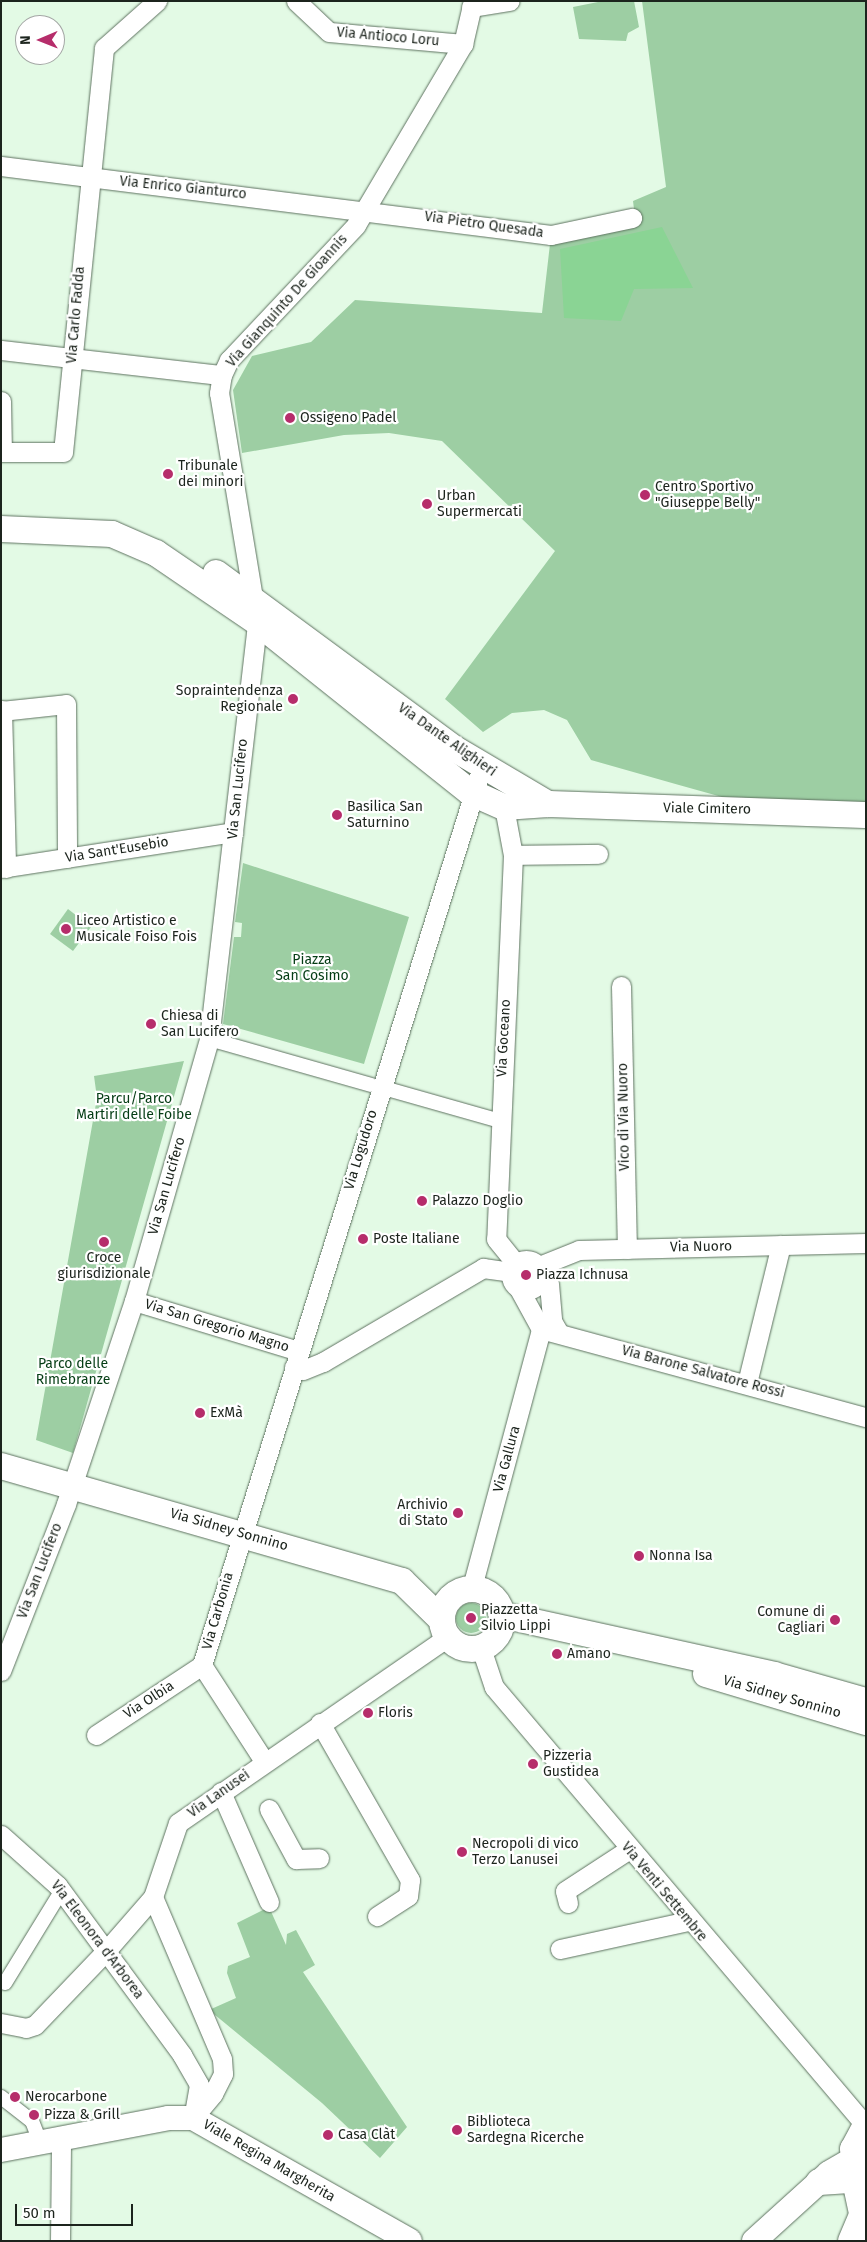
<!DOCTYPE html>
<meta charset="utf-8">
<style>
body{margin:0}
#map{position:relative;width:867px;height:2242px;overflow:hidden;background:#e3fae5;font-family:"Fira Sans",sans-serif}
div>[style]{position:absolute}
.green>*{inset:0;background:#9dcea3}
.round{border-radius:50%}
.forest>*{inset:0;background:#8ad494}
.roads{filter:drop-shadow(0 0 1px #5e7260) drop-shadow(0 0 1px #5e7260)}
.pedestrian>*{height:14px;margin:-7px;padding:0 7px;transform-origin:7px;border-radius:7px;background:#fff}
.minor>*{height:19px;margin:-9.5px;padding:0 9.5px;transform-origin:9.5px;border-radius:9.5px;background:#fff}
.minor>.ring{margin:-9.5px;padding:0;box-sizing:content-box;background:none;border:19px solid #fff;border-radius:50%}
.tertiary>*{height:24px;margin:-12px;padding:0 12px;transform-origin:12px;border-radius:12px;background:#fff}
.secondary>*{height:26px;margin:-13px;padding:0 13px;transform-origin:13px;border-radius:13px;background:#fff}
.secondary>.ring{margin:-13px;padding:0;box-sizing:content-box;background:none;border:26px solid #fff;border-radius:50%}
.dots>*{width:14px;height:14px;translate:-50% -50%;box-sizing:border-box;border:2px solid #fff;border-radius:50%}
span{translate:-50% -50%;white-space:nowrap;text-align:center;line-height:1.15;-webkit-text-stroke:4.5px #fff;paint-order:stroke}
.street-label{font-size:14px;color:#1c241d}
.poi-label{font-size:14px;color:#1c241d}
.left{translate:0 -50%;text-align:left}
.right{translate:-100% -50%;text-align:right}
.park-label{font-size:14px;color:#053d15}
.frame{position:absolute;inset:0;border:2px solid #1c241d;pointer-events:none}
.north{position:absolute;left:15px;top:15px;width:50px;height:50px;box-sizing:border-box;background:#fff;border:1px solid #a4a7a5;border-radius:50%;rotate:269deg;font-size:14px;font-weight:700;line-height:20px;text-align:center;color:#1c241d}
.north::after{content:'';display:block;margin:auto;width:18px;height:22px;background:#b62d6b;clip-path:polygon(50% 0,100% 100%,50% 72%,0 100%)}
.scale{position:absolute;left:15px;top:2204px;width:118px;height:22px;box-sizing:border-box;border:2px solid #1c241d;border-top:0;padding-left:6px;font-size:15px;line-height:18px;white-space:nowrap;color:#1c241d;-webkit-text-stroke:4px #fff;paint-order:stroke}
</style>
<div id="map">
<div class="green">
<i style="clip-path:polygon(603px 1px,634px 1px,639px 27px,628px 33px,626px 41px,579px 39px,573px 7px)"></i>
<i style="clip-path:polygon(642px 1px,866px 1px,866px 803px,722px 797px,679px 785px,591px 760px,567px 720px,544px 710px,512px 713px,483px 732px,445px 699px,555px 551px,442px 441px,389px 433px,344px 435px,242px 453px,233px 390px,252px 356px,311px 342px,355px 300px,542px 313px,550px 244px,636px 225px,633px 201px,666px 187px)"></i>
<i style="clip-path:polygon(243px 863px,409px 917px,364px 1064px,223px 1024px,234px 937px,241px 937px,242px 923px,235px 922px)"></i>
<i style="clip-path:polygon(68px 909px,91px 927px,73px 951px,50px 934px)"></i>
<i style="clip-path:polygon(184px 1061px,73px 1453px,36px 1440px,97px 1098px,94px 1076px)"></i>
<i class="round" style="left:456px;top:1603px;width:30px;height:30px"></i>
<i style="clip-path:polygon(269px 1907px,286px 1945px,287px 1934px,296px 1930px,315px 1965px,303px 1972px,407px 2127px,380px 2158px,322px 2103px,209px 2010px,236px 1998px,227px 1973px,228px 1966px,250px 1957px,237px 1923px)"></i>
</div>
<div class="forest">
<i style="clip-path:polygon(662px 227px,693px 288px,634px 289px,621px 321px,564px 318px,560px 249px)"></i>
</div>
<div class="roads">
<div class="pedestrian">
<i style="left:209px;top:1039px;width:169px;rotate:15.8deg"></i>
<i style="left:387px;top:1089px;width:117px;rotate:15.8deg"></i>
<i style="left:5px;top:1983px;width:109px;rotate:-58.5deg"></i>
<i style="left:1px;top:2097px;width:39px;rotate:38deg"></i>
<i style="left:32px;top:2121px;width:25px;rotate:69deg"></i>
</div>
<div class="minor">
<i style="left:296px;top:1px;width:45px;rotate:43.2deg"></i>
<i style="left:329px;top:32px;width:135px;rotate:5.1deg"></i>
<i style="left:471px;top:7px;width:39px;rotate:-9deg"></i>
<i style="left:1px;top:166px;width:554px;rotate:7.15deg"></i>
<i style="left:551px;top:235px;width:83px;rotate:-11.9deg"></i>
<i style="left:1px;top:350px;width:222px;rotate:6.5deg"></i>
<i style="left:1px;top:401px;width:51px;rotate:88.9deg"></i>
<i style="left:1px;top:452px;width:62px"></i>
<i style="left:63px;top:452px;width:406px;rotate:-84.2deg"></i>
<i style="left:104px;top:48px;width:71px;rotate:-41.6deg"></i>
<i style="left:2px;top:710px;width:158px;rotate:88.5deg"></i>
<i style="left:1px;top:711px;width:65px;rotate:-6.1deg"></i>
<i style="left:66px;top:704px;width:154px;rotate:89.6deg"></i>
<i style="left:504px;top:807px;width:49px;rotate:79.4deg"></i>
<i style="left:513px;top:855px;width:384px;rotate:92.5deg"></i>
<i style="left:496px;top:1239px;width:32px;rotate:51deg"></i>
<i style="left:513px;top:855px;width:85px;rotate:-0.7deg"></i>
<i style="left:1px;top:868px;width:235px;rotate:-8.8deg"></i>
<i style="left:621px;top:986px;width:263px;rotate:88.7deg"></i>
<i class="ring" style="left:511px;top:1260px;width:11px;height:11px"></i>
<i style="left:539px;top:1266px;width:43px;rotate:-21.8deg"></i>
<i style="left:579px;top:1250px;width:287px;rotate:-1.4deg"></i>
<i style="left:542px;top:1274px;width:12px;rotate:55deg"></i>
<i style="left:549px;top:1284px;width:37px;rotate:85deg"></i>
<i style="left:552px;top:1321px;width:14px;rotate:60deg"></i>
<i style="left:519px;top:1289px;width:46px;rotate:61.2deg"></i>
<i style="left:134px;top:1301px;width:172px;rotate:16.9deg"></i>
<i style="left:541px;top:1329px;width:337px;rotate:15.2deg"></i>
<i style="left:294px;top:1367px;width:9px;rotate:18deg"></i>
<i style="left:303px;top:1370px;width:22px;rotate:-22deg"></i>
<i style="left:323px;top:1362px;width:186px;rotate:-30.4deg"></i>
<i style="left:483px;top:1268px;width:28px;rotate:8deg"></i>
<i style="left:747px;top:1383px;width:142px;rotate:-76.2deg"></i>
<i style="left:472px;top:1587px;width:267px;rotate:-75deg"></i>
<i style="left:481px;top:1648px;width:41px;rotate:71.6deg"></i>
<i style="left:494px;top:1687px;width:574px;rotate:49.73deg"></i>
<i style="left:1px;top:1671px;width:179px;rotate:-68.7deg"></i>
<i style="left:66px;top:1504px;width:214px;rotate:-71.5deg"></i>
<i style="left:134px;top:1301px;width:273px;rotate:-74deg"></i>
<i style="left:209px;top:1039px;width:420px;rotate:-83.4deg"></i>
<i style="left:257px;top:622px;width:232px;rotate:-99.4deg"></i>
<i style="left:219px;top:393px;width:18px;rotate:-81deg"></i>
<i style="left:222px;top:375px;width:17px;rotate:-65deg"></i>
<i style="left:229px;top:360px;width:185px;rotate:-46.7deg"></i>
<i style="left:356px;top:225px;width:210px;rotate:-59.4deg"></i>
<i style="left:463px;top:44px;width:44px;rotate:-76.9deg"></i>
<i style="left:320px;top:1723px;width:181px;rotate:60.2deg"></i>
<i style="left:410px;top:1880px;width:16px;rotate:97deg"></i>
<i style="left:408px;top:1896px;width:37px;rotate:147deg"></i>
<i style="left:96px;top:1735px;width:127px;rotate:-33.4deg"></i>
<i style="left:264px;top:1761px;width:114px;rotate:-122.9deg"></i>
<i style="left:202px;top:1665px;width:941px;rotate:-72.68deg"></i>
<i style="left:221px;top:1792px;width:120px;rotate:66.4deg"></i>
<i style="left:269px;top:1809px;width:57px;rotate:61.6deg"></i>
<i style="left:296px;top:1859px;width:23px;rotate:-2deg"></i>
<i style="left:1px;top:1835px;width:76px;rotate:41.8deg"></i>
<i style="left:58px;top:1886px;width:210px;rotate:53.7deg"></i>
<i style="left:182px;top:2055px;width:34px;rotate:60deg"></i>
<i style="left:199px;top:2085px;width:34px;rotate:100deg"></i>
<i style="left:153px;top:1897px;width:176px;rotate:66.9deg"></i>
<i style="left:222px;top:2059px;width:15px;rotate:86deg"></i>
<i style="left:223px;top:2074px;width:22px;rotate:117deg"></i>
<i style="left:213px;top:2094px;width:30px;rotate:130deg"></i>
<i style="left:568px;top:1903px;width:12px;rotate:-104deg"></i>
<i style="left:565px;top:1891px;width:75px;rotate:-33.1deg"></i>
<i style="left:560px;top:1949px;width:131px;rotate:-12.3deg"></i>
<i style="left:1px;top:2023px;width:25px;rotate:11deg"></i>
<i style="left:26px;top:2028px;width:9px;rotate:-18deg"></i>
<i style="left:35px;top:2025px;width:103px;rotate:-46.2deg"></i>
<i style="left:106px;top:1951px;width:72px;rotate:-49deg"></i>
<i style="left:153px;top:1897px;width:78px;rotate:-71.3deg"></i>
<i style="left:178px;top:1823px;width:328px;rotate:-34.6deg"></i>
<i style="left:60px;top:2241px;width:100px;rotate:-89.4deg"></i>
</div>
<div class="tertiary">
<i style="left:1px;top:2150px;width:170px;rotate:-10.8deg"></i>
<i style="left:168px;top:2118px;width:25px"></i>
<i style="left:193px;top:2118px;width:249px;rotate:29.5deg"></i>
<i style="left:754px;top:2241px;width:101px;rotate:-42.2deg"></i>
<i style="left:829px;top:2173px;width:30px;rotate:-30deg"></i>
</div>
<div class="secondary">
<i style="left:1px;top:529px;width:111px;rotate:2.6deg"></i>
<i style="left:112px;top:534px;width:48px;rotate:23.4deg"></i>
<i style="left:156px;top:553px;width:122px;rotate:34.3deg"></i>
<i style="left:257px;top:622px;width:273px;rotate:38.6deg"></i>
<i style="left:470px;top:792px;width:37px;rotate:24deg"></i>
<i style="left:504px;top:807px;width:44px;rotate:-3.9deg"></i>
<i style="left:548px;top:804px;width:318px;rotate:2deg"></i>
<i style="left:216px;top:573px;width:297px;rotate:36.4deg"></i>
<i style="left:455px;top:749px;width:108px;rotate:30.6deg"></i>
<i style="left:1px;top:1466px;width:417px;rotate:16deg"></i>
<i style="left:402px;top:1581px;width:56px;rotate:44.3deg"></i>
<i class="ring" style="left:442px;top:1589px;width:34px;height:34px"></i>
<i style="left:502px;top:1615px;width:279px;rotate:12.4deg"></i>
<i style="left:774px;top:1675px;width:96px;rotate:15.8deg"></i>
<i style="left:706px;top:1674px;width:167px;rotate:16.7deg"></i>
<i style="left:866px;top:2125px;width:27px;rotate:118deg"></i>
<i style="left:853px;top:2149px;width:27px;rotate:62deg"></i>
<i style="left:819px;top:2182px;width:30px;rotate:-4deg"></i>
<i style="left:849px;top:2180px;width:9px;rotate:36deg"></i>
<i style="left:856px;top:2185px;width:30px;rotate:78deg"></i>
<i style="left:851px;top:2241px;width:38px;rotate:-67deg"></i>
</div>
</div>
<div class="dots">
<i style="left:290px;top:418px;background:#b62d6b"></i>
<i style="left:168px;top:474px;background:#b62d6b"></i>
<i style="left:645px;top:495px;background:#b62d6b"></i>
<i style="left:427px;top:504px;background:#b62d6b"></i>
<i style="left:293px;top:699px;background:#b62d6b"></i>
<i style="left:337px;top:815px;background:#b62d6b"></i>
<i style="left:66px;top:929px;background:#b62d6b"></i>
<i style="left:151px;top:1024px;background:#b62d6b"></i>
<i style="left:422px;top:1201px;background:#b62d6b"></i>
<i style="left:363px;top:1239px;background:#b62d6b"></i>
<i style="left:104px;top:1242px;background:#b62d6b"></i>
<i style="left:526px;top:1275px;background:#b62d6b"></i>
<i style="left:200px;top:1413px;background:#b62d6b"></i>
<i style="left:458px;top:1513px;background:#b62d6b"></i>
<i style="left:639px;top:1556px;background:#b62d6b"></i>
<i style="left:471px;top:1618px;background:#b62d6b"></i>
<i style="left:835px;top:1620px;background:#b62d6b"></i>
<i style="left:557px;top:1654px;background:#b62d6b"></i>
<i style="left:368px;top:1713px;background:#b62d6b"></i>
<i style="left:533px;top:1764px;background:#b62d6b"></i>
<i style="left:462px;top:1852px;background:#b62d6b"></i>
<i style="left:15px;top:2097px;background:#b62d6b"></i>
<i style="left:34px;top:2115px;background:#b62d6b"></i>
<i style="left:457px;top:2130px;background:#b62d6b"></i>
<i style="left:328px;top:2135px;background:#b62d6b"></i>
</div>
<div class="street-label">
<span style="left:388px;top:37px;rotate:5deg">Via Antioco Loru</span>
<span style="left:183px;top:188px;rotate:6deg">Via Enrico Gianturco</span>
<span style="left:484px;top:225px;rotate:8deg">Via Pietro Quesada</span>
<span style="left:287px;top:301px;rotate:-48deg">Via Gianquinto De Gioannis</span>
<span style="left:76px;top:315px;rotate:-85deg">Via Carlo Fadda</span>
<span style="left:447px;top:740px;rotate:35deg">Via Dante Alighieri</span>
<span style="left:238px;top:789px;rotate:-84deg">Via San Lucifero</span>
<span style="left:707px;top:809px;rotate:1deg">Viale Cimitero</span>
<span style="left:117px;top:850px;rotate:-9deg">Via Sant'Eusebio</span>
<span style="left:504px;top:1038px;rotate:-87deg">Via Goceano</span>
<span style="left:624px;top:1117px;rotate:-91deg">Vico di Via Nuoro</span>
<span style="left:361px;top:1150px;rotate:-73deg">Via Logudoro</span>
<span style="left:167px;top:1186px;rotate:-74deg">Via San Lucifero</span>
<span style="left:701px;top:1247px;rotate:-1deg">Via Nuoro</span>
<span style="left:217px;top:1326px;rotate:17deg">Via San Gregorio Magno</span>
<span style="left:703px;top:1372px;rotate:15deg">Via Barone Salvatore Rossi</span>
<span style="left:507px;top:1459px;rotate:-75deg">Via Gallura</span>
<span style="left:229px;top:1530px;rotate:16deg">Via Sidney Sonnino</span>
<span style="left:40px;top:1571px;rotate:-69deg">Via San Lucifero</span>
<span style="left:218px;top:1611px;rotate:-74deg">Via Carbonia</span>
<span style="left:782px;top:1697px;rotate:16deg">Via Sidney Sonnino</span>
<span style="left:149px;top:1700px;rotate:-33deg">Via Olbia</span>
<span style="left:219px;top:1794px;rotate:-35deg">Via Lanusei</span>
<span style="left:664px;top:1892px;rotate:50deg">Via Venti Settembre</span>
<span style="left:97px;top:1940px;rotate:53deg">Via Eleonora d'Arborea</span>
<span style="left:269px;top:2161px;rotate:30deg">Viale Regina Margherita</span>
</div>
<div class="poi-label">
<span class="left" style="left:300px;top:418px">Ossigeno Padel</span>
<span class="left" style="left:178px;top:474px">Tribunale<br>dei minori</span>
<span class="left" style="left:655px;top:495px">Centro Sportivo<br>"Giuseppe Belly"</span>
<span class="left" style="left:437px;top:504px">Urban<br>Supermercati</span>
<span class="right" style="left:283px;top:699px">Sopraintendenza<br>Regionale</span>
<span class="left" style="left:347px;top:815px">Basilica San<br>Saturnino</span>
<span class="left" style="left:76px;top:929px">Liceo Artistico e<br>Musicale Foiso Fois</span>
<span class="left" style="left:161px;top:1024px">Chiesa di<br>San Lucifero</span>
<span class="left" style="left:432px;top:1201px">Palazzo Doglio</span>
<span class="left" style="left:373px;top:1239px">Poste Italiane</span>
<span style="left:104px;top:1266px">Croce<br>giurisdizionale</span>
<span class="left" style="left:536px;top:1275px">Piazza Ichnusa</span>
<span class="left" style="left:210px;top:1413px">ExMà</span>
<span class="right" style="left:448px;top:1513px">Archivio<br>di Stato</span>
<span class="left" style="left:649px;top:1556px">Nonna Isa</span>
<span class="left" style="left:481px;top:1618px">Piazzetta<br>Silvio Lippi</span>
<span class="right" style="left:825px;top:1620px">Comune di<br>Cagliari</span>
<span class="left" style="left:567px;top:1654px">Amano</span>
<span class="left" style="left:378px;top:1713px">Floris</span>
<span class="left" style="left:543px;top:1764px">Pizzeria<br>Gustidea</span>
<span class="left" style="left:472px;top:1852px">Necropoli di vico<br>Terzo Lanusei</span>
<span class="left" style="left:25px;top:2097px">Nerocarbone</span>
<span class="left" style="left:44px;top:2115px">Pizza &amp; Grill</span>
<span class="left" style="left:467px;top:2130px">Biblioteca<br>Sardegna Ricerche</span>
<span class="left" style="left:338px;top:2135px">Casa Clàt</span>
</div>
<div class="park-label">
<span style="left:312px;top:968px">Piazza<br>San Cosimo</span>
<span style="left:134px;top:1107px">Parcu/Parco<br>Martiri delle Foibe</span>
<span style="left:73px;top:1372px">Parco delle<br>Rimebranze</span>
</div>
<div class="frame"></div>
<div class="north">N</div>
<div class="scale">50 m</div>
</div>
